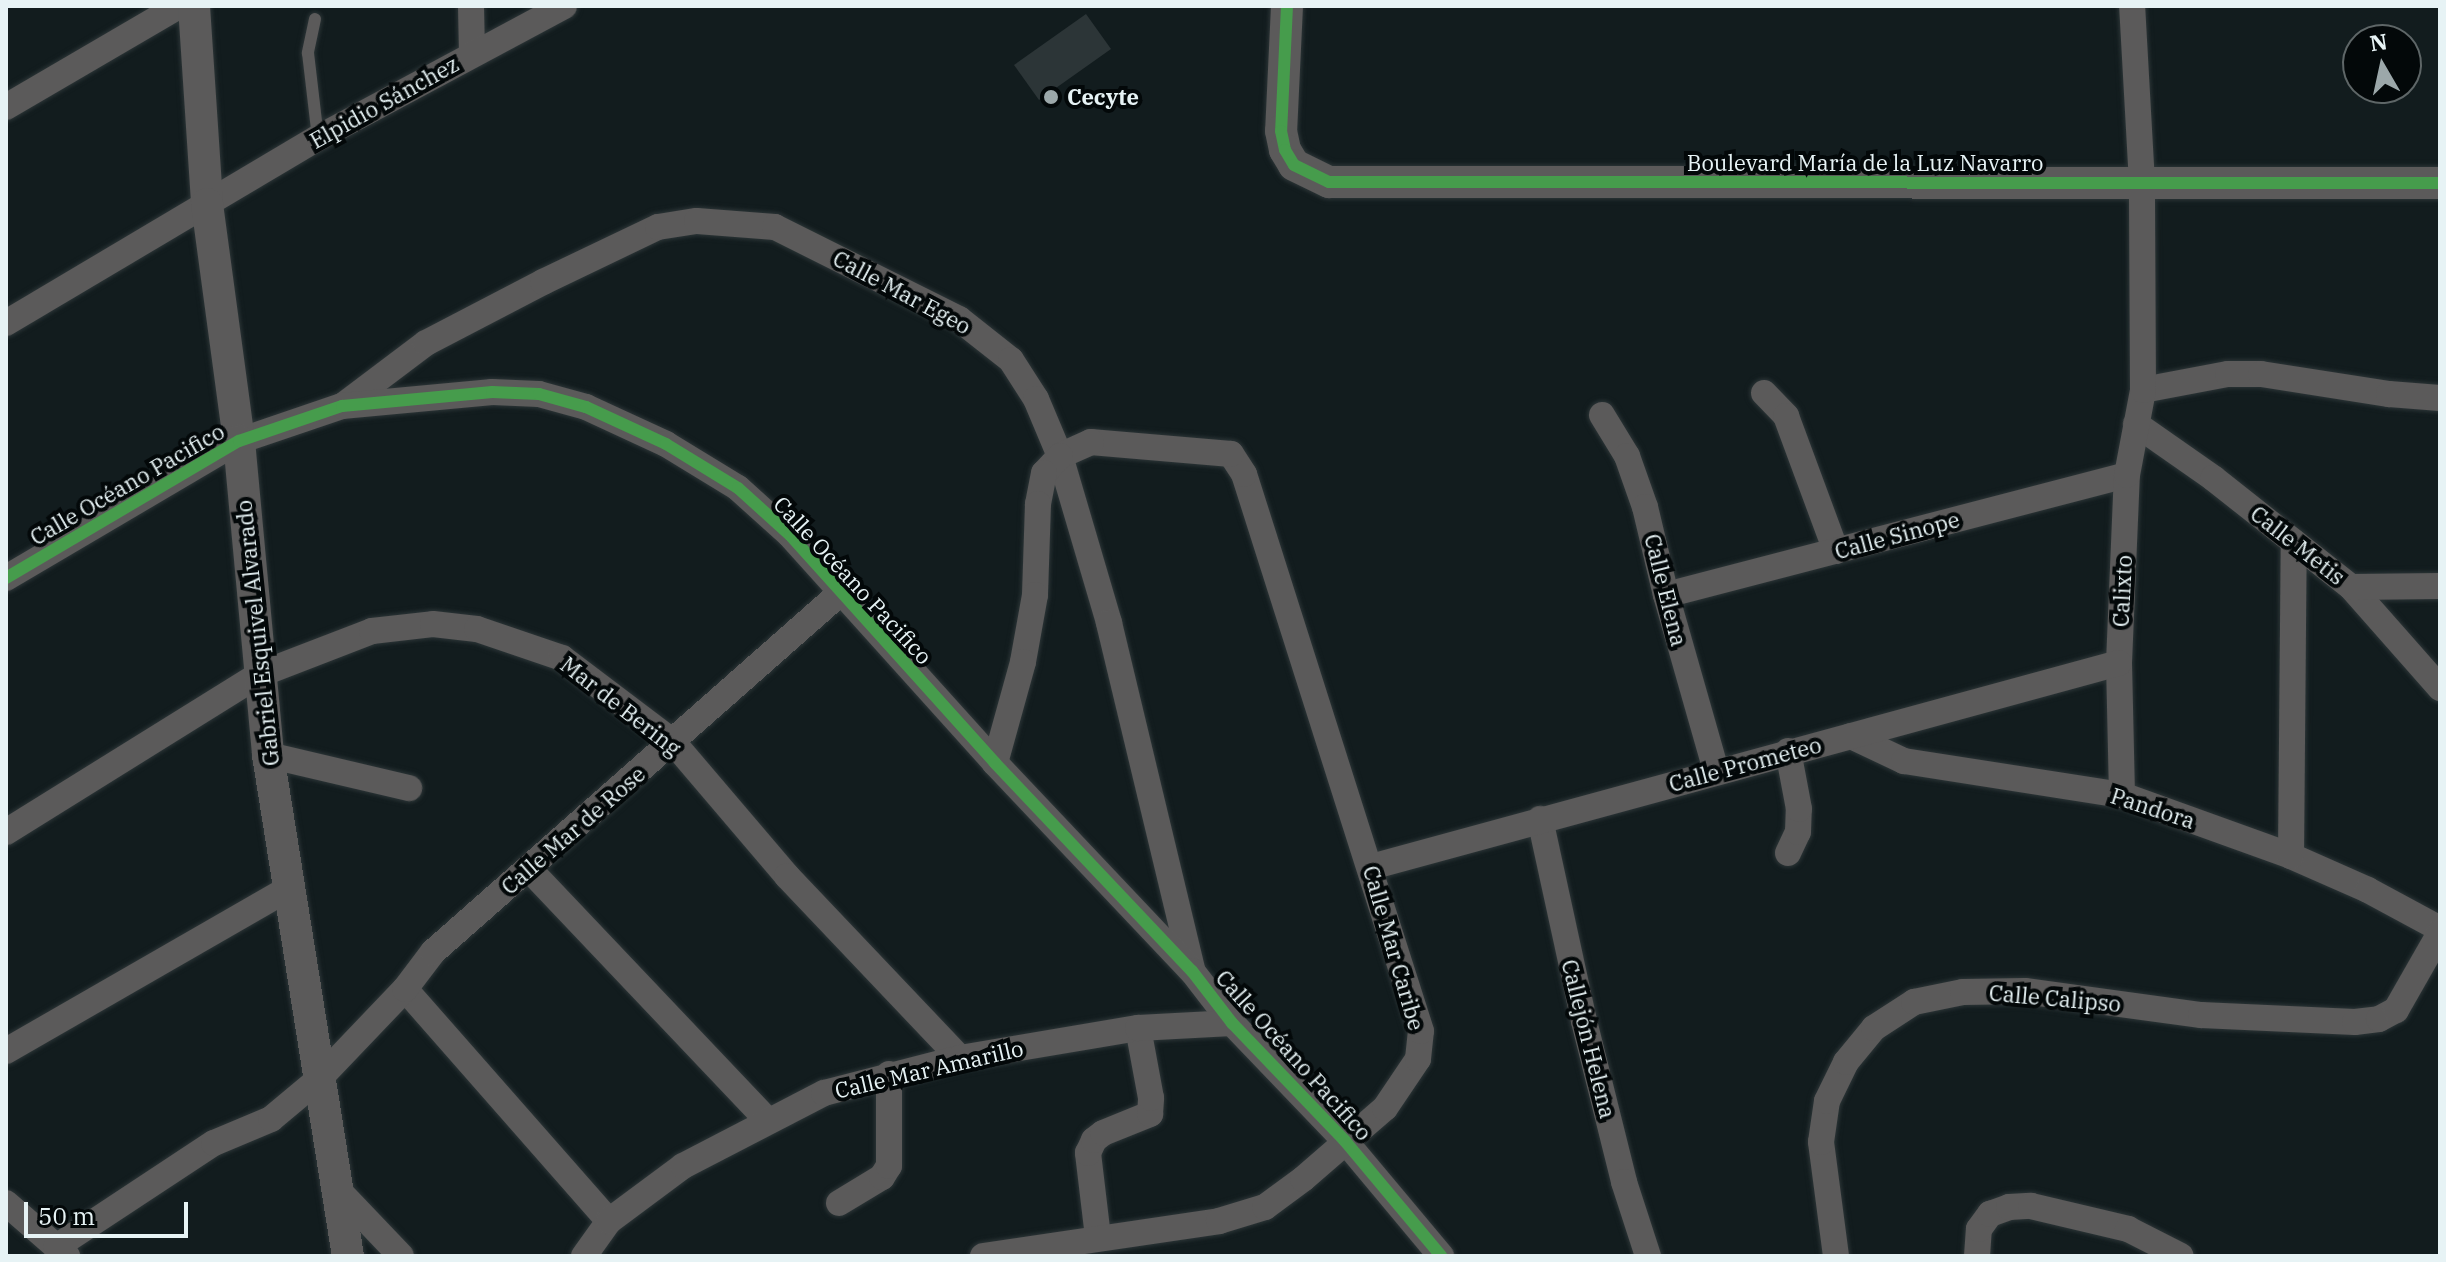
<!DOCTYPE html>
<meta charset="utf-8">
<style>
body{margin:0}
#map{position:relative;width:2446px;height:1262px;overflow:hidden;background:#121c1e;font-family:"IBM Plex Serif",serif}
div>[style]{position:absolute}
.building>*{inset:0;background:#2c3537}
.roads{filter:drop-shadow(0 0 2px #2c3537) drop-shadow(0 0 2px #2c3537)}
.service>*{height:12px;margin:-6px;padding:0 6px;transform-origin:6px;border-radius:6px;background:#5b5a5a}
.minor>*{height:26px;margin:-13px;padding:0 13px;transform-origin:13px;border-radius:13px;background:#5b5a5a}
.tertiary>*{height:32px;margin:-16px;padding:0 16px;transform-origin:16px;border-radius:16px;background:#5b5a5a}
.cycleway>*{height:12px;margin:-6px;padding:0 6px;transform-origin:6px;border-radius:6px;background:#469c4c}
.dots>*{width:22px;height:22px;translate:-50% -50%;box-sizing:border-box;border:4px solid #030809;border-radius:50%}
span{translate:-50% -50%;white-space:nowrap;text-align:center;line-height:1.15;-webkit-text-stroke:8px #030809;paint-order:stroke}
.poi-label{font-size:22px;color:#e7f3f5;font-weight:700}
.left{translate:0 -50%;text-align:left}
.street-label{font-size:22px;color:#e7f3f5}
.frame{position:absolute;inset:0;border:8px solid #e7f3f5;pointer-events:none}
.north{position:absolute;left:2342px;top:24px;width:80px;height:80px;box-sizing:border-box;background:#030809;border:2px solid #5e6667;border-radius:50%;rotate:351deg;font-size:22px;font-weight:700;line-height:32px;text-align:center;color:#e7f3f5}
.north::after{content:'';display:block;margin:auto;width:28px;height:36px;background:#9ca8aa;clip-path:polygon(50% 0,100% 100%,50% 72%,0 100%)}
.scale{position:absolute;left:24px;top:1202px;width:164px;height:36px;box-sizing:border-box;border:4px solid #e7f3f5;border-top:0;padding-left:10px;font-size:24px;line-height:28px;white-space:nowrap;color:#e7f3f5;-webkit-text-stroke:6px #030809;paint-order:stroke}
</style>
<div id="map">
<div class="building">
<i style="clip-path:polygon(1086px 14px,1111px 49px,1039px 100px,1014px 65px)"></i>
</div>
<div class="roads">
<div class="service">
<i style="left:315px;top:19px;width:35px;rotate:102deg"></i>
<i style="left:308px;top:53px;width:86px;rotate:83.3deg"></i>
</div>
<div class="minor">
<i style="left:471px;top:6px;width:48px;rotate:88.8deg"></i>
<i style="left:6px;top:107px;width:200px;rotate:-30.3deg"></i>
<i style="left:6px;top:323px;width:363px;rotate:-30.7deg"></i>
<i style="left:318px;top:138px;width:279px;rotate:-28.2deg"></i>
<i style="left:2143px;top:390px;width:86px;rotate:-10.7deg"></i>
<i style="left:2228px;top:374px;width:33px"></i>
<i style="left:2261px;top:374px;width:130px;rotate:8.9deg"></i>
<i style="left:2389px;top:394px;width:51px;rotate:4.5deg"></i>
<i style="left:1764px;top:393px;width:32px;rotate:46deg"></i>
<i style="left:1786px;top:416px;width:144px;rotate:69.7deg"></i>
<i style="left:345px;top:404px;width:101px;rotate:-37deg"></i>
<i style="left:426px;top:343px;width:132px;rotate:-27.5deg"></i>
<i style="left:543px;top:282px;width:127px;rotate:-25.6deg"></i>
<i style="left:658px;top:227px;width:39px;rotate:-9deg"></i>
<i style="left:697px;top:221px;width:78px;rotate:4.4deg"></i>
<i style="left:775px;top:227px;width:206px;rotate:26.6deg"></i>
<i style="left:959px;top:319px;width:66px;rotate:38.3deg"></i>
<i style="left:1011px;top:360px;width:46px;rotate:57.3deg"></i>
<i style="left:1036px;top:399px;width:62px;rotate:67.2deg"></i>
<i style="left:1060px;top:456px;width:174px;rotate:73.6deg"></i>
<i style="left:1109px;top:623px;width:357px;rotate:76.5deg"></i>
<i style="left:1602px;top:415px;width:48px;rotate:58.6deg"></i>
<i style="left:1627px;top:456px;width:54px;rotate:70.6deg"></i>
<i style="left:1645px;top:507px;width:90px;rotate:76.6deg"></i>
<i style="left:1666px;top:595px;width:183px;rotate:74.1deg"></i>
<i style="left:2136px;top:424px;width:94px;rotate:35deg"></i>
<i style="left:2213px;top:478px;width:176px;rotate:38.3deg"></i>
<i style="left:2351px;top:587px;width:135px;rotate:48.6deg"></i>
<i style="left:6px;top:578px;width:270px;rotate:-30.5deg"></i>
<i style="left:239px;top:441px;width:109px;rotate:-18.8deg"></i>
<i style="left:342px;top:406px;width:151px;rotate:-5.3deg"></i>
<i style="left:492px;top:392px;width:47px;rotate:2.4deg"></i>
<i style="left:539px;top:394px;width:49px;rotate:15.5deg"></i>
<i style="left:586px;top:407px;width:88px;rotate:24.8deg"></i>
<i style="left:666px;top:444px;width:84px;rotate:31.4deg"></i>
<i style="left:738px;top:488px;width:70px;rotate:42.1deg"></i>
<i style="left:790px;top:535px;width:307px;rotate:48deg"></i>
<i style="left:995px;top:763px;width:286px;rotate:46.6deg"></i>
<i style="left:1192px;top:971px;width:66px;rotate:52.4deg"></i>
<i style="left:1232px;top:1023px;width:163px;rotate:46.2deg"></i>
<i style="left:1345px;top:1141px;width:150px;rotate:50.1deg"></i>
<i style="left:2351px;top:587px;width:89px;rotate:-0.6deg"></i>
<i style="left:1666px;top:595px;width:476px;rotate:-14.6deg"></i>
<i style="left:1851px;top:736px;width:59px;rotate:25.3deg"></i>
<i style="left:1904px;top:761px;width:221px;rotate:8.9deg"></i>
<i style="left:2122px;top:795px;width:180px;rotate:19.8deg"></i>
<i style="left:2291px;top:856px;width:84px;rotate:23.8deg"></i>
<i style="left:2368px;top:890px;width:82px;rotate:28.4deg"></i>
<i style="left:268px;top:755px;width:145px;rotate:13.2deg"></i>
<i style="left:2122px;top:795px;width:132px;rotate:-91.3deg"></i>
<i style="left:2119px;top:663px;width:188px;rotate:-87.6deg"></i>
<i style="left:2127px;top:475px;width:86px;rotate:-79.3deg"></i>
<i style="left:2143px;top:390px;width:207px;rotate:-90.3deg"></i>
<i style="left:2142px;top:183px;width:177px;rotate:-93.2deg"></i>
<i style="left:1540px;top:819px;width:207px;rotate:77.7deg"></i>
<i style="left:1584px;top:1021px;width:166px;rotate:76deg"></i>
<i style="left:1624px;top:1182px;width:78px;rotate:72deg"></i>
<i style="left:6px;top:832px;width:297px;rotate:-31.9deg"></i>
<i style="left:258px;top:675px;width:122px;rotate:-21.1deg"></i>
<i style="left:372px;top:631px;width:61px;rotate:-6.5deg"></i>
<i style="left:433px;top:624px;width:44px;rotate:6.5deg"></i>
<i style="left:477px;top:629px;width:90px;rotate:18.8deg"></i>
<i style="left:562px;top:658px;width:139px;rotate:37.1deg"></i>
<i style="left:673px;top:742px;width:176px;rotate:49.6deg"></i>
<i style="left:787px;top:876px;width:251px;rotate:46.5deg"></i>
<i style="left:1788px;top:853px;width:23px;rotate:-65deg"></i>
<i style="left:1798px;top:832px;width:23px;rotate:-88deg"></i>
<i style="left:1799px;top:809px;width:59px;rotate:-100.7deg"></i>
<i style="left:2291px;top:856px;width:314px;rotate:-89.5deg"></i>
<i style="left:1371px;top:867px;width:775px;rotate:-15.26deg"></i>
<i style="left:529px;top:869px;width:347px;rotate:46.5deg"></i>
<i style="left:405px;top:989px;width:309px;rotate:48.7deg"></i>
<i style="left:6px;top:1051px;width:327px;rotate:-29.9deg"></i>
<i style="left:338px;top:1190px;width:91px;rotate:46.3deg"></i>
<i style="left:6px;top:1203px;width:81px;rotate:41deg"></i>
<i style="left:839px;top:1203px;width:50px;rotate:-31.2deg"></i>
<i style="left:882px;top:1177px;width:13px;rotate:-58deg"></i>
<i style="left:889px;top:1166px;width:92px;rotate:-90deg"></i>
<i style="left:1098px;top:1237px;width:85px;rotate:-96.8deg"></i>
<i style="left:1088px;top:1153px;width:14px;rotate:-65deg"></i>
<i style="left:1094px;top:1140px;width:11px;rotate:-38deg"></i>
<i style="left:1103px;top:1133px;width:51px;rotate:-22deg"></i>
<i style="left:1150px;top:1114px;width:16px;rotate:-86deg"></i>
<i style="left:1151px;top:1098px;width:71px;rotate:-100.5deg"></i>
<i style="left:56px;top:1247px;width:189px;rotate:-33.4deg"></i>
<i style="left:214px;top:1143px;width:62px;rotate:-22.8deg"></i>
<i style="left:271px;top:1119px;width:62px;rotate:-39.8deg"></i>
<i style="left:319px;top:1079px;width:124px;rotate:-46.3deg"></i>
<i style="left:405px;top:989px;width:46px;rotate:-52.9deg"></i>
<i style="left:433px;top:952px;width:541px;rotate:-41.4deg"></i>
<i style="left:584px;top:1256px;width:43px;rotate:-54.5deg"></i>
<i style="left:609px;top:1221px;width:92px;rotate:-36.6deg"></i>
<i style="left:683px;top:1166px;width:159px;rotate:-27.4deg"></i>
<i style="left:824px;top:1093px;width:140px;rotate:-14.4deg"></i>
<i style="left:960px;top:1058px;width:181px;rotate:-9.6deg"></i>
<i style="left:1138px;top:1028px;width:94px;rotate:-3deg"></i>
<i style="left:983px;top:1256px;width:239px;rotate:-8.4deg"></i>
<i style="left:1219px;top:1221px;width:48px;rotate:-16.9deg"></i>
<i style="left:1265px;top:1207px;width:47px;rotate:-36.4deg"></i>
<i style="left:1303px;top:1179px;width:108px;rotate:-40.9deg"></i>
<i style="left:1385px;top:1108px;width:59px;rotate:-56deg"></i>
<i style="left:1418px;top:1059px;width:28px;rotate:-84deg"></i>
<i style="left:1421px;top:1031px;width:584px;rotate:-107.63deg"></i>
<i style="left:1244px;top:474px;width:24px;rotate:-123deg"></i>
<i style="left:1231px;top:454px;width:141px;rotate:-175.1deg"></i>
<i style="left:1091px;top:442px;width:34px;rotate:156deg"></i>
<i style="left:1060px;top:456px;width:23px;rotate:133deg"></i>
<i style="left:1044px;top:473px;width:32px;rotate:101deg"></i>
<i style="left:1038px;top:504px;width:91px;rotate:91.9deg"></i>
<i style="left:1035px;top:595px;width:68px;rotate:100.2deg"></i>
<i style="left:1023px;top:662px;width:105px;rotate:105.5deg"></i>
<i style="left:1836px;top:1256px;width:115px;rotate:-97.5deg"></i>
<i style="left:1821px;top:1142px;width:41px;rotate:-81.7deg"></i>
<i style="left:1827px;top:1101px;width:43px;rotate:-64deg"></i>
<i style="left:1846px;top:1062px;width:44px;rotate:-50.5deg"></i>
<i style="left:1874px;top:1028px;width:48px;rotate:-33deg"></i>
<i style="left:1914px;top:1002px;width:50px;rotate:-11.5deg"></i>
<i style="left:1963px;top:992px;width:62px;rotate:-0.9deg"></i>
<i style="left:2025px;top:991px;width:178px;rotate:7.8deg"></i>
<i style="left:2201px;top:1015px;width:154px;rotate:2.6deg"></i>
<i style="left:2355px;top:1022px;width:24px;rotate:-7deg"></i>
<i style="left:2379px;top:1019px;width:19px;rotate:-28deg"></i>
<i style="left:2396px;top:1010px;width:89px;rotate:-60.3deg"></i>
<i style="left:1977px;top:1256px;width:27px;rotate:-86deg"></i>
<i style="left:1979px;top:1229px;width:19px;rotate:-54deg"></i>
<i style="left:1990px;top:1214px;width:20px;rotate:-20deg"></i>
<i style="left:2009px;top:1207px;width:22px;rotate:-3deg"></i>
<i style="left:2031px;top:1206px;width:100px;rotate:13.3deg"></i>
<i style="left:2128px;top:1229px;width:59px;rotate:27deg"></i>
</div>
<div class="tertiary">
<i style="left:194px;top:6px;width:198px;rotate:86.2deg"></i>
<i style="left:207px;top:204px;width:239px;rotate:82.3deg"></i>
<i style="left:239px;top:441px;width:315px;rotate:84.7deg"></i>
<i style="left:268px;top:755px;width:507px;rotate:80.93deg"></i>
<i style="left:1287px;top:6px;width:125px;rotate:92.7deg"></i>
<i style="left:1281px;top:131px;width:19px;rotate:78deg"></i>
<i style="left:1285px;top:150px;width:17px;rotate:59deg"></i>
<i style="left:1294px;top:165px;width:39px;rotate:26deg"></i>
<i style="left:1329px;top:182px;width:1111px;rotate:0.05deg"></i>
</div>
</div>
<div class="cycleway">
<i style="left:1287px;top:6px;width:125px;rotate:92.7deg"></i>
<i style="left:1281px;top:131px;width:19px;rotate:78deg"></i>
<i style="left:1285px;top:150px;width:17px;rotate:59deg"></i>
<i style="left:1294px;top:165px;width:39px;rotate:26deg"></i>
<i style="left:1329px;top:182px;width:1111px;rotate:0.05deg"></i>
<i style="left:6px;top:578px;width:270px;rotate:-30.5deg"></i>
<i style="left:239px;top:441px;width:109px;rotate:-18.8deg"></i>
<i style="left:342px;top:406px;width:151px;rotate:-5.3deg"></i>
<i style="left:492px;top:392px;width:47px;rotate:2.4deg"></i>
<i style="left:539px;top:394px;width:49px;rotate:15.5deg"></i>
<i style="left:586px;top:407px;width:88px;rotate:24.8deg"></i>
<i style="left:666px;top:444px;width:84px;rotate:31.4deg"></i>
<i style="left:738px;top:488px;width:70px;rotate:42.1deg"></i>
<i style="left:790px;top:535px;width:307px;rotate:48deg"></i>
<i style="left:995px;top:763px;width:286px;rotate:46.6deg"></i>
<i style="left:1192px;top:971px;width:66px;rotate:52.4deg"></i>
<i style="left:1232px;top:1023px;width:163px;rotate:46.2deg"></i>
<i style="left:1345px;top:1141px;width:150px;rotate:50.1deg"></i>
</div>
<div class="dots">
<i style="left:1051px;top:97px;background:#9ca8aa"></i>
</div>
<div class="poi-label">
<span class="left" style="left:1067px;top:97px">Cecyte</span>
</div>
<div class="street-label">
<span style="left:384px;top:102px;rotate:-29deg">Elpidio Sánchez</span>
<span style="left:1865px;top:163px">Boulevard María de la Luz Navarro</span>
<span style="left:902px;top:292px;rotate:28deg">Calle Mar Egeo</span>
<span style="left:127px;top:484px;rotate:-30deg">Calle Océano Pacifico</span>
<span style="left:1897px;top:535px;rotate:-15deg">Calle Sinope</span>
<span style="left:2298px;top:545px;rotate:38deg">Calle Metis</span>
<span style="left:853px;top:580px;rotate:47deg">Calle Océano Pacifico</span>
<span style="left:1666px;top:590px;rotate:76deg">Calle Elena</span>
<span style="left:2122px;top:591px;rotate:-87deg">Calixto</span>
<span style="left:257px;top:633px;rotate:-96deg">Gabriel Esquivel Alvarado</span>
<span style="left:621px;top:706px;rotate:38deg">Mar de Bering</span>
<span style="left:1745px;top:764px;rotate:-15deg">Calle Prometeo</span>
<span style="left:2153px;top:808px;rotate:18deg">Pandora</span>
<span style="left:573px;top:830px;rotate:-41deg">Calle Mar de Rose</span>
<span style="left:1394px;top:948px;rotate:74deg">Calle Mar Caribe</span>
<span style="left:2055px;top:998px;rotate:5deg">Calle Calipso</span>
<span style="left:1589px;top:1039px;rotate:76deg">Callejón Helena</span>
<span style="left:1294px;top:1055px;rotate:48deg">Calle Océano Pacifico</span>
<span style="left:929px;top:1069px;rotate:-13deg">Calle Mar Amarillo</span>
</div>
<div class="frame"></div>
<div class="north">N</div>
<div class="scale">50 m</div>
</div>
